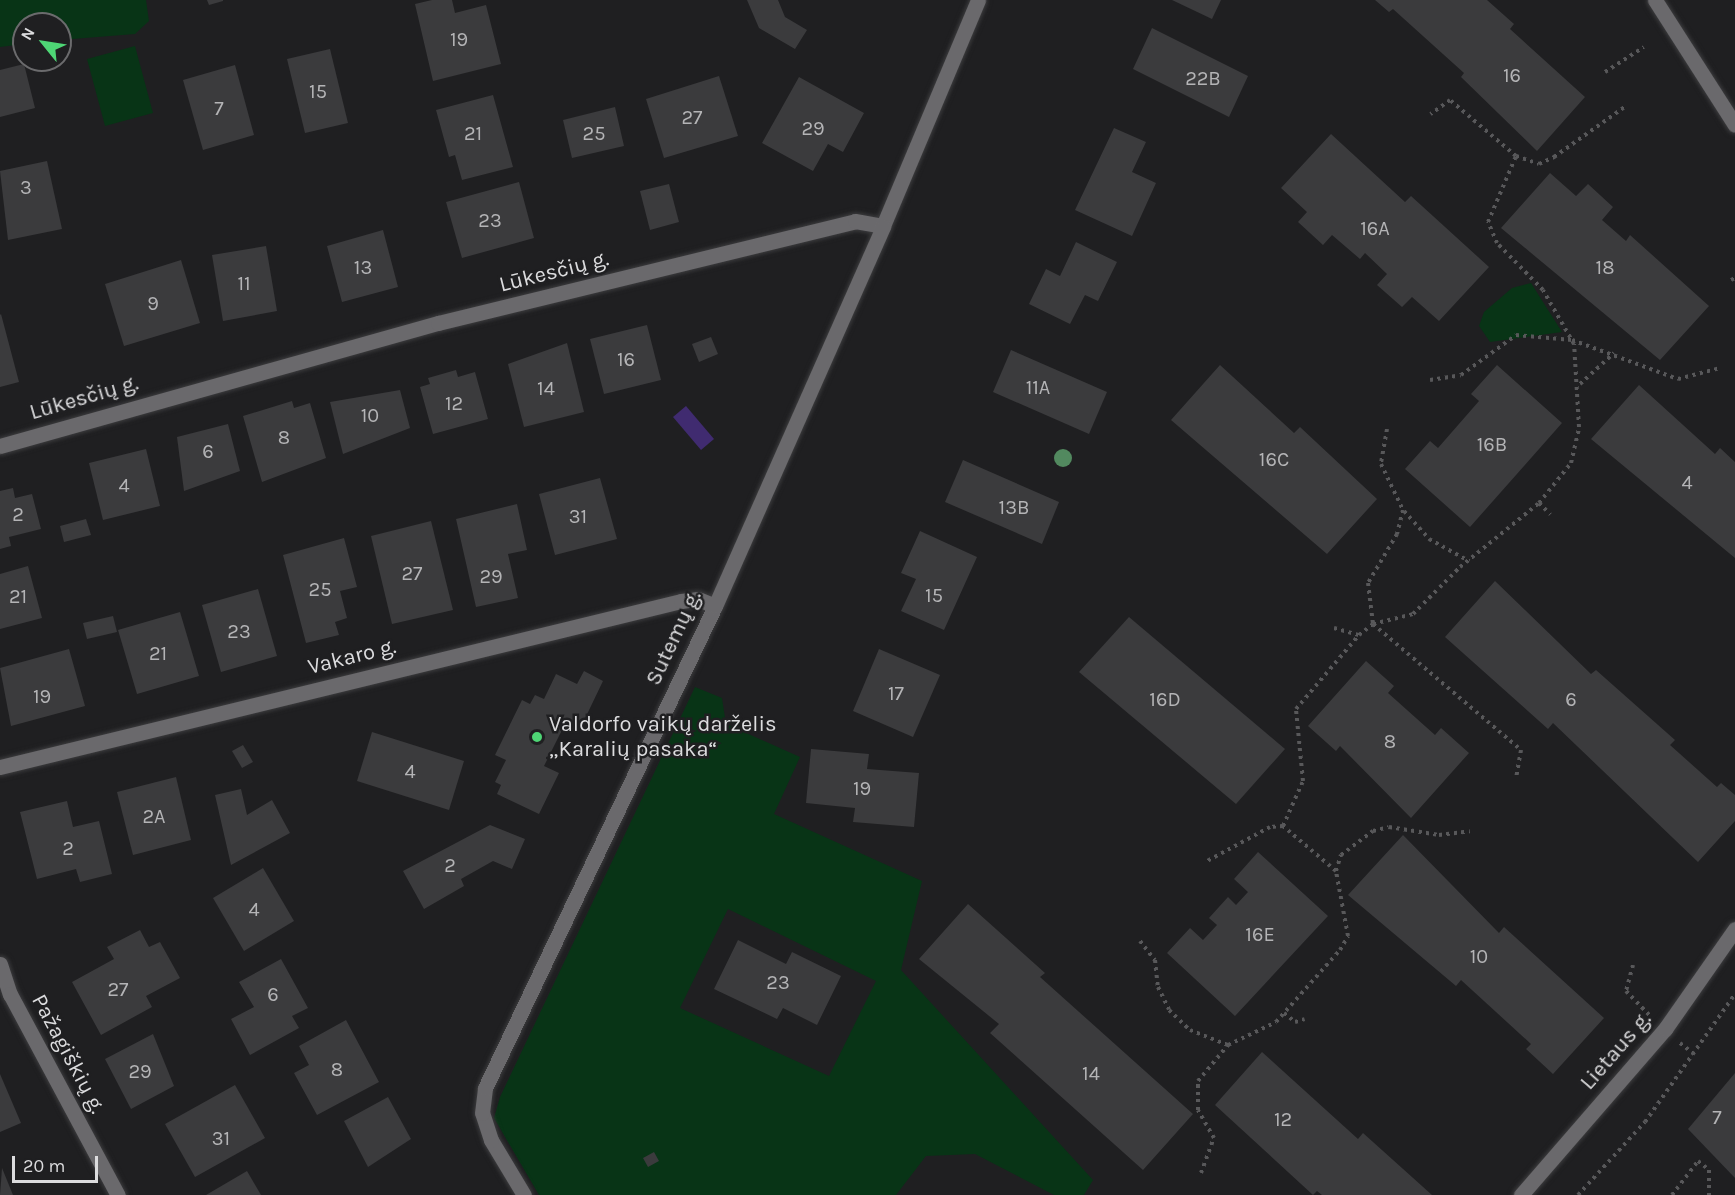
<!DOCTYPE html>
<meta charset="utf-8">
<style>
body{margin:0}
#map{position:relative;width:1735px;height:1195px;overflow:hidden;background:#1f1f21;font-family:Karla,sans-serif}
div>[style]{position:absolute}
.green>*{inset:0;background:#083416}
.water>*{inset:0;background:#402b70}
.building>*{inset:0;background:#3b3b3d}
.path>*{height:4px;margin-top:-2px;transform-origin:0;background:repeating-linear-gradient(90deg,#58585a 0 3px,transparent 0 7.5px)}
.roads{filter:drop-shadow(0 0 2px #3c3c3e) drop-shadow(0 0 2px #3c3c3e)}
.minor>*{height:15px;margin:-7.5px;padding:0 7.5px;transform-origin:7.5px;border-radius:7.5px;background:#6a696c}
.trees>*{width:18px;height:18px;margin:-9px;border-radius:50%;background:#52895f}
.dots>*{width:16px;height:16px;translate:-50% -50%;box-sizing:border-box;border:3px solid #1f1f21;border-radius:50%}
span{translate:-50% -50%;white-space:nowrap;text-align:center;line-height:1.15;-webkit-text-stroke:5px #1f1f21;paint-order:stroke}
.number-label{font-size:20px;color:#b4b4b6}
.number-label span{-webkit-text-stroke-width:0}
.street-label{font-size:22px;color:#dcdcde}
.poi-label{font-size:22px;color:#dcdcde}
.left{translate:0 -50%;text-align:left}
.north{position:absolute;left:12px;top:12px;width:60px;height:60px;box-sizing:border-box;background:#1f1f21;border:2px solid #6b6b6d;border-radius:50%;rotate:300deg;font-size:16px;font-weight:700;line-height:24px;text-align:center;color:#dcdcde}
.north::after{content:'';display:block;margin:auto;width:21px;height:27px;background:#4ed675;clip-path:polygon(50% 0,100% 100%,50% 72%,0 100%)}
.scale{position:absolute;left:12px;top:1156px;width:86px;height:27px;box-sizing:border-box;border:3px solid #dcdcde;border-top:0;padding-left:8px;font-size:18px;line-height:21px;white-space:nowrap;color:#dcdcde;-webkit-text-stroke:4px #1f1f21;paint-order:stroke}
</style>
<div id="map">
<div class="green">
<i style="clip-path:polygon(0 0,146px 0,149px 21px,135px 34px,60px 40px,60px 24px,24px 24px,24px 44px,0 47px)"></i>
<i style="clip-path:polygon(135px 46px,153px 113px,105px 126px,87px 59px)"></i>
<i style="clip-path:polygon(1531px 283px,1562px 332px,1490px 342px,1479px 326px,1484px 312px,1512px 288px)"></i>
<i style="clip-path:polygon(evenodd,695px 687px,722px 698px,726px 724px,800px 757px,774px 814px,922px 881px,901px 970px,1093px 1180px,1084px 1195px,1054px 1195px,975px 1154px,926px 1156px,896px 1195px,539px 1195px,494px 1118px,500px 1097px,695px 687px,728px 909px,876px 981px,829px 1076px,680px 1008px,728px 909px)"></i>
</div>
<div class="water">
<i style="clip-path:polygon(686px 406px,714px 439px,701px 450px,673px 417px)"></i>
</div>
<div class="building">
<i style="clip-path:polygon(207px 0,223px 0,223px 1px,209px 5px)"></i>
<i style="clip-path:polygon(432px 0,452px 0,455px 13px,486px 5px,501px 64px,433px 81px,415px 4px)"></i>
<i style="clip-path:polygon(747px 0,778px 0,785px 17px,807px 30px,795px 49px,759px 28px)"></i>
<i style="clip-path:polygon(1172px 0,1221px 0,1212px 19px)"></i>
<i style="clip-path:polygon(1375px 0,1487px 0,1514px 24px,1510px 29px,1585px 97px,1537px 151px,1461px 77px,1464px 73px,1393px 9px,1389px 12px)"></i>
<i style="clip-path:polygon(1152px 28px,1248px 76px,1229px 117px,1133px 69px)"></i>
<i style="clip-path:polygon(330px 49px,348px 123px,305px 133px,287px 59px)"></i>
<i style="clip-path:polygon(24px 64px,35px 108px,0 117px,0 70px)"></i>
<i style="clip-path:polygon(235px 65px,254px 135px,203px 150px,183px 80px)"></i>
<i style="clip-path:polygon(719px 76px,738px 136px,664px 158px,646px 99px)"></i>
<i style="clip-path:polygon(799px 77px,864px 113px,843px 152px,828px 144px,813px 171px,762px 143px)"></i>
<i style="clip-path:polygon(493px 95px,513px 167px,462px 180px,455px 155px,449px 157px,436px 110px)"></i>
<i style="clip-path:polygon(615px 107px,624px 146px,572px 158px,563px 120px)"></i>
<i style="clip-path:polygon(1114px 128px,1146px 142px,1132px 172px,1156px 183px,1132px 236px,1075px 210px)"></i>
<i style="clip-path:polygon(1331px 134px,1405px 202px,1411px 196px,1489px 267px,1439px 321px,1412px 297px,1402px 307px,1377px 285px,1387px 274px,1365px 253px,1360px 259px,1332px 235px,1323px 245px,1298px 222px,1307px 212px,1281px 188px)"></i>
<i style="clip-path:polygon(47px 161px,62px 229px,8px 240px,0 171px)"></i>
<i style="clip-path:polygon(1550px 173px,1576px 196px,1588px 184px,1613px 207px,1602px 220px,1626px 241px,1630px 235px,1709px 306px,1660px 360px,1501px 228px)"></i>
<i style="clip-path:polygon(519px 182px,534px 238px,462px 258px,446px 202px)"></i>
<i style="clip-path:polygon(669px 184px,679px 222px,650px 230px,640px 191px)"></i>
<i style="clip-path:polygon(383px 230px,398px 287px,342px 302px,327px 246px)"></i>
<i style="clip-path:polygon(1076px 242px,1117px 262px,1098px 301px,1085px 295px,1070px 324px,1029px 304px,1046px 269px,1060px 276px)"></i>
<i style="clip-path:polygon(266px 246px,277px 311px,223px 321px,212px 255px)"></i>
<i style="clip-path:polygon(181px 260px,200px 323px,124px 346px,105px 284px)"></i>
<i style="clip-path:polygon(1px 314px,19px 382px,0 387px,0 315px)"></i>
<i style="clip-path:polygon(647px 325px,661px 380px,604px 394px,590px 339px)"></i>
<i style="clip-path:polygon(711px 337px,718px 354px,699px 362px,692px 344px)"></i>
<i style="clip-path:polygon(567px 343px,584px 412px,524px 427px,508px 364px)"></i>
<i style="clip-path:polygon(1011px 350px,1107px 392px,1089px 434px,993px 392px)"></i>
<i style="clip-path:polygon(1220px 365px,1294px 433px,1300px 427px,1377px 499px,1327px 554px,1171px 420px)"></i>
<i style="clip-path:polygon(1497px 365px,1562px 423px,1470px 527px,1405px 469px,1430px 441px,1438px 448px,1479px 401px,1471px 394px)"></i>
<i style="clip-path:polygon(456px 370px,458px 377px,475px 372px,488px 419px,433px 434px,420px 387px,430px 384px,428px 378px)"></i>
<i style="clip-path:polygon(1639px 385px,1715px 454px,1720px 448px,1735px 462px,1735px 558px,1591px 439px)"></i>
<i style="clip-path:polygon(400px 390px,410px 428px,343px 454px,330px 402px)"></i>
<i style="clip-path:polygon(292px 401px,294px 408px,310px 403px,326px 458px,262px 482px,243px 416px)"></i>
<i style="clip-path:polygon(228px 424px,240px 471px,184px 491px,177px 437px)"></i>
<i style="clip-path:polygon(146px 449px,160px 506px,103px 520px,89px 463px)"></i>
<i style="clip-path:polygon(963px 460px,1059px 502px,1042px 544px,945px 502px)"></i>
<i style="clip-path:polygon(600px 478px,617px 539px,555px 555px,539px 494px)"></i>
<i style="clip-path:polygon(13px 488px,15px 498px,32px 494px,41px 529px,9px 537px,11px 546px,0 549px,0 491px)"></i>
<i style="clip-path:polygon(517px 504px,527px 550px,508px 554px,518px 598px,476px 607px,456px 519px)"></i>
<i style="clip-path:polygon(86px 519px,91px 535px,64px 542px,60px 526px)"></i>
<i style="clip-path:polygon(431px 521px,453px 610px,392px 624px,371px 536px)"></i>
<i style="clip-path:polygon(920px 531px,977px 557px,944px 630px,901px 611px,916px 579px,901px 573px)"></i>
<i style="clip-path:polygon(344px 538px,357px 587px,340px 591px,347px 618px,335px 622px,339px 635px,306px 643px,283px 555px)"></i>
<i style="clip-path:polygon(28px 566px,42px 618px,0 629px,0 574px)"></i>
<i style="clip-path:polygon(1495px 581px,1591px 674px,1596px 670px,1675px 740px,1670px 745px,1717px 787px,1721px 783px,1735px 795px,1735px 821px,1698px 862px,1553px 723px,1548px 729px,1445px 637px)"></i>
<i style="clip-path:polygon(258px 589px,277px 656px,221px 672px,202px 605px)"></i>
<i style="clip-path:polygon(180px 612px,199px 676px,137px 694px,118px 630px)"></i>
<i style="clip-path:polygon(113px 616px,117px 632px,87px 639px,83px 623px)"></i>
<i style="clip-path:polygon(1129px 617px,1285px 749px,1236px 804px,1079px 672px)"></i>
<i style="clip-path:polygon(69px 649px,85px 706px,11px 726px,0 668px)"></i>
<i style="clip-path:polygon(879px 649px,940px 675px,913px 737px,853px 711px)"></i>
<i style="clip-path:polygon(1366px 661px,1394px 686px,1388px 693px,1435px 735px,1441px 728px,1469px 753px,1411px 818px,1340px 746px,1336px 751px,1308px 726px)"></i>
<i style="clip-path:polygon(584px 671px,603px 681px,579px 731px,565px 724px,544px 766px,559px 773px,539px 814px,497px 794px,501px 785px,495px 782px,506px 760px,495px 755px,522px 700px,530px 704px,535px 695px,544px 699px,556px 674px,577px 684px)"></i>
<i style="clip-path:polygon(372px 732px,464px 761px,449px 810px,357px 781px)"></i>
<i style="clip-path:polygon(243px 745px,253px 762px,242px 768px,232px 751px)"></i>
<i style="clip-path:polygon(811px 749px,869px 754px,867px 769px,919px 773px,914px 827px,853px 822px,855px 808px,806px 803px)"></i>
<i style="clip-path:polygon(176px 777px,191px 840px,133px 855px,117px 792px)"></i>
<i style="clip-path:polygon(241px 789px,247px 815px,272px 800px,290px 833px,231px 865px,215px 795px)"></i>
<i style="clip-path:polygon(67px 801px,73px 827px,99px 821px,112px 874px,80px 882px,76px 869px,37px 879px,20px 812px)"></i>
<i style="clip-path:polygon(490px 825px,525px 839px,512px 869px,493px 861px,461px 879px,464px 886px,424px 909px,403px 871px)"></i>
<i style="clip-path:polygon(1403px 835px,1499px 933px,1504px 927px,1604px 1018px,1553px 1074px,1526px 1049px,1531px 1044px,1461px 980px,1456px 986px,1348px 895px)"></i>
<i style="clip-path:polygon(1258px 852px,1328px 916px,1235px 1016px,1167px 953px,1190px 928px,1203px 940px,1217px 925px,1209px 918px,1228px 897px,1236px 905px,1248px 892px,1234px 879px)"></i>
<i style="clip-path:polygon(263px 868px,294px 921px,244px 951px,213px 898px)"></i>
<i style="clip-path:polygon(968px 904px,1045px 973px,1040px 977px,1193px 1114px,1143px 1170px,990px 1033px,999px 1024px,919px 959px)"></i>
<i style="clip-path:polygon(140px 930px,149px 947px,160px 942px,180px 978px,146px 996px,152px 1007px,101px 1035px,72px 982px,114px 959px,107px 947px)"></i>
<i style="clip-path:polygon(738px 940px,786px 964px,792px 952px,841px 976px,817px 1025px,783px 1008px,777px 1019px,714px 989px)"></i>
<i style="clip-path:polygon(281px 959px,308px 1008px,292px 1016px,299px 1028px,250px 1055px,231px 1019px,254px 1007px,239px 982px)"></i>
<i style="clip-path:polygon(346px 1020px,379px 1082px,317px 1115px,294px 1073px,309px 1065px,299px 1046px)"></i>
<i style="clip-path:polygon(153px 1034px,174px 1086px,131px 1109px,105px 1059px)"></i>
<i style="clip-path:polygon(1262px 1052px,1358px 1139px,1363px 1133px,1432px 1195px,1322px 1195px,1317px 1191px,1313px 1195px,1215px 1105px)"></i>
<i style="clip-path:polygon(1735px 1073px,1735px 1178px,1688px 1129px)"></i>
<i style="clip-path:polygon(0 1074px,21px 1123px,0 1132px)"></i>
<i style="clip-path:polygon(235px 1085px,265px 1138px,195px 1177px,165px 1124px)"></i>
<i style="clip-path:polygon(388px 1097px,411px 1139px,368px 1167px,344px 1121px)"></i>
<i style="clip-path:polygon(654px 1152px,659px 1161px,648px 1167px,643px 1158px)"></i>
<i style="clip-path:polygon(2px 1168px,13px 1195px,0 1195px)"></i>
<i style="clip-path:polygon(247px 1171px,261px 1195px,206px 1195px)"></i>
</div>
<div class="path">
<i style="left:1605px;top:72px;width:46px;rotate:-32.7deg"></i>
<i style="left:1516px;top:156px;width:24px;rotate:19deg"></i>
<i style="left:1539px;top:164px;width:17px;rotate:-25deg"></i>
<i style="left:1554px;top:157px;width:88px;rotate:-35.3deg"></i>
<i style="left:1731px;top:280px;width:4px;rotate:-27deg"></i>
<i style="left:1430px;top:380px;width:31px;rotate:-9deg"></i>
<i style="left:1461px;top:375px;width:68px;rotate:-36deg"></i>
<i style="left:1516px;top:335px;width:56px;rotate:5.1deg"></i>
<i style="left:1572px;top:340px;width:113px;rotate:20.2deg"></i>
<i style="left:1678px;top:379px;width:43px;rotate:-14.7deg"></i>
<i style="left:1580px;top:384px;width:46px;rotate:-42.4deg"></i>
<i style="left:1387px;top:429px;width:36px;rotate:100deg"></i>
<i style="left:1381px;top:464px;width:51px;rotate:64.4deg"></i>
<i style="left:1403px;top:510px;width:25px;rotate:104deg"></i>
<i style="left:1397px;top:534px;width:57px;rotate:120.6deg"></i>
<i style="left:1368px;top:583px;width:41px;rotate:83deg"></i>
<i style="left:1373px;top:624px;width:194px;rotate:40.4deg"></i>
<i style="left:1521px;top:750px;width:27px;rotate:100deg"></i>
<i style="left:1539px;top:503px;width:16px;rotate:45deg"></i>
<i style="left:1404px;top:511px;width:38px;rotate:48deg"></i>
<i style="left:1429px;top:539px;width:46px;rotate:28.8deg"></i>
<i style="left:1334px;top:628px;width:26px;rotate:16deg"></i>
<i style="left:1359px;top:635px;width:18px;rotate:-38deg"></i>
<i style="left:1373px;top:624px;width:41px;rotate:-14deg"></i>
<i style="left:1413px;top:614px;width:66px;rotate:-45deg"></i>
<i style="left:1460px;top:567px;width:102px;rotate:-39deg"></i>
<i style="left:1539px;top:503px;width:51px;rotate:-51.3deg"></i>
<i style="left:1571px;top:463px;width:37px;rotate:-77deg"></i>
<i style="left:1579px;top:427px;width:83px;rotate:-93.4deg"></i>
<i style="left:1574px;top:344px;width:62px;rotate:-119.9deg"></i>
<i style="left:1543px;top:290px;width:66px;rotate:-134.4deg"></i>
<i style="left:1497px;top:243px;width:23px;rotate:-113deg"></i>
<i style="left:1488px;top:222px;width:72px;rotate:-67deg"></i>
<i style="left:1516px;top:156px;width:87px;rotate:-139.7deg"></i>
<i style="left:1450px;top:100px;width:24px;rotate:144deg"></i>
<i style="left:1283px;top:826px;width:49px;rotate:-66deg"></i>
<i style="left:1303px;top:781px;width:72px;rotate:-95.6deg"></i>
<i style="left:1296px;top:709px;width:97px;rotate:-49.6deg"></i>
<i style="left:1336px;top:871px;width:17px;rotate:-73deg"></i>
<i style="left:1341px;top:855px;width:40px;rotate:-37deg"></i>
<i style="left:1373px;top:831px;width:16px;rotate:-14deg"></i>
<i style="left:1389px;top:827px;width:51px;rotate:9.1deg"></i>
<i style="left:1439px;top:835px;width:31px;rotate:-7deg"></i>
<i style="left:1140px;top:941px;width:24px;rotate:52deg"></i>
<i style="left:1155px;top:960px;width:27px;rotate:84deg"></i>
<i style="left:1158px;top:987px;width:25px;rotate:64deg"></i>
<i style="left:1169px;top:1010px;width:29px;rotate:44deg"></i>
<i style="left:1190px;top:1030px;width:41px;rotate:21.5deg"></i>
<i style="left:1228px;top:1045px;width:53px;rotate:-25.6deg"></i>
<i style="left:1276px;top:1022px;width:96px;rotate:-48.4deg"></i>
<i style="left:1340px;top:950px;width:16px;rotate:-60deg"></i>
<i style="left:1348px;top:936px;width:66px;rotate:-100.5deg"></i>
<i style="left:1336px;top:871px;width:70px;rotate:-139.7deg"></i>
<i style="left:1283px;top:826px;width:13px;rotate:176deg"></i>
<i style="left:1270px;top:827px;width:72px;rotate:151.6deg"></i>
<i style="left:1633px;top:965px;width:27px;rotate:105deg"></i>
<i style="left:1626px;top:991px;width:35px;rotate:46deg"></i>
<i style="left:1284px;top:1013px;width:14px;rotate:39deg"></i>
<i style="left:1295px;top:1022px;width:10px;rotate:-17deg"></i>
<i style="left:1680px;top:1043px;width:18px;rotate:38deg"></i>
<i style="left:1201px;top:1173px;width:37px;rotate:-70deg"></i>
<i style="left:1214px;top:1138px;width:32px;rotate:-120deg"></i>
<i style="left:1198px;top:1110px;width:29px;rotate:-90deg"></i>
<i style="left:1198px;top:1081px;width:47px;rotate:-50.2deg"></i>
<i style="left:1578px;top:1195px;width:99px;rotate:-47.5deg"></i>
<i style="left:1645px;top:1122px;width:156px;rotate:-54.9deg"></i>
<i style="left:1672px;top:1195px;width:43px;rotate:-52.6deg"></i>
<i style="left:1698px;top:1161px;width:14px;rotate:39deg"></i>
<i style="left:1709px;top:1170px;width:25px;rotate:90deg"></i>
</div>
<div class="roads">
<div class="minor">
<i style="left:1655px;top:0;width:148px;rotate:57.4deg"></i>
<i style="left:0;top:446px;width:455px;rotate:-15.7deg"></i>
<i style="left:438px;top:323px;width:429px;rotate:-13.7deg"></i>
<i style="left:855px;top:221px;width:28px;rotate:10deg"></i>
<i style="left:883px;top:226px;width:245px;rotate:-67.2deg"></i>
<i style="left:0;top:767px;width:701px;rotate:-13.7deg"></i>
<i style="left:681px;top:601px;width:17px;rotate:-7deg"></i>
<i style="left:698px;top:599px;width:18px;rotate:22deg"></i>
<i style="left:0;top:964px;width:32px;rotate:72deg"></i>
<i style="left:10px;top:994px;width:228px;rotate:61.8deg"></i>
<i style="left:524px;top:1195px;width:64px;rotate:-121deg"></i>
<i style="left:491px;top:1140px;width:28px;rotate:-108deg"></i>
<i style="left:482px;top:1113px;width:25px;rotate:-83deg"></i>
<i style="left:485px;top:1088px;width:534px;rotate:-64.49deg"></i>
<i style="left:715px;top:606px;width:415px;rotate:-66.1deg"></i>
<i style="left:1521px;top:1195px;width:220px;rotate:-49.1deg"></i>
<i style="left:1665px;top:1029px;width:122px;rotate:-55deg"></i>
</div>
</div>
<div class="trees">
<i style="left:1063px;top:458px"></i>
</div>
<div class="dots">
<i style="left:537px;top:737px;background:#4ed675"></i>
</div>
<div class="number-label">
<span style="left:459px;top:39px">19</span>
<span style="left:1512px;top:75px">16</span>
<span style="left:1203px;top:78px">22B</span>
<span style="left:318px;top:91px">15</span>
<span style="left:219px;top:108px">7</span>
<span style="left:692px;top:117px">27</span>
<span style="left:813px;top:128px">29</span>
<span style="left:473px;top:133px">21</span>
<span style="left:594px;top:133px">25</span>
<span style="left:26px;top:187px">3</span>
<span style="left:490px;top:220px">23</span>
<span style="left:1375px;top:228px">16A</span>
<span style="left:363px;top:267px">13</span>
<span style="left:1605px;top:267px">18</span>
<span style="left:244px;top:283px">11</span>
<span style="left:153px;top:303px">9</span>
<span style="left:626px;top:359px">16</span>
<span style="left:1038px;top:387px">11A</span>
<span style="left:546px;top:388px">14</span>
<span style="left:454px;top:403px">12</span>
<span style="left:370px;top:415px">10</span>
<span style="left:284px;top:437px">8</span>
<span style="left:1492px;top:444px">16B</span>
<span style="left:208px;top:451px">6</span>
<span style="left:1274px;top:459px">16C</span>
<span style="left:1687px;top:482px">4</span>
<span style="left:124px;top:485px">4</span>
<span style="left:1014px;top:507px">13B</span>
<span style="left:18px;top:514px">2</span>
<span style="left:578px;top:516px">31</span>
<span style="left:412px;top:573px">27</span>
<span style="left:491px;top:576px">29</span>
<span style="left:320px;top:589px">25</span>
<span style="left:934px;top:595px">15</span>
<span style="left:18px;top:596px">21</span>
<span style="left:239px;top:631px">23</span>
<span style="left:158px;top:653px">21</span>
<span style="left:896px;top:693px">17</span>
<span style="left:42px;top:696px">19</span>
<span style="left:1165px;top:699px">16D</span>
<span style="left:1571px;top:699px">6</span>
<span style="left:1390px;top:741px">8</span>
<span style="left:410px;top:771px">4</span>
<span style="left:862px;top:788px">19</span>
<span style="left:154px;top:816px">2A</span>
<span style="left:68px;top:848px">2</span>
<span style="left:450px;top:865px">2</span>
<span style="left:254px;top:909px">4</span>
<span style="left:1260px;top:934px">16E</span>
<span style="left:1479px;top:956px">10</span>
<span style="left:778px;top:982px">23</span>
<span style="left:118px;top:989px">27</span>
<span style="left:273px;top:994px">6</span>
<span style="left:337px;top:1069px">8</span>
<span style="left:140px;top:1071px">29</span>
<span style="left:1091px;top:1073px">14</span>
<span style="left:1717px;top:1117px">7</span>
<span style="left:1283px;top:1119px">12</span>
<span style="left:221px;top:1138px">31</span>
</div>
<div class="street-label">
<span style="left:554px;top:272px;rotate:-14deg">Lūkesčių g.</span>
<span style="left:84px;top:398px;rotate:-16deg">Lūkesčių g.</span>
<span style="left:674px;top:638px;rotate:-65deg">Sutemų g.</span>
<span style="left:352px;top:657px;rotate:-14deg">Vakaro g.</span>
<span style="left:1616px;top:1051px;rotate:-49deg">Lietaus g.</span>
<span style="left:68px;top:1054px;rotate:62deg">Pažagiškių g.</span>
</div>
<div class="poi-label">
<span class="left" style="left:549px;top:737px">Valdorfo vaikų darželis<br>„Karalių pasaka“</span>
</div>
<div class="north">N</div>
<div class="scale">20 m</div>
</div>
